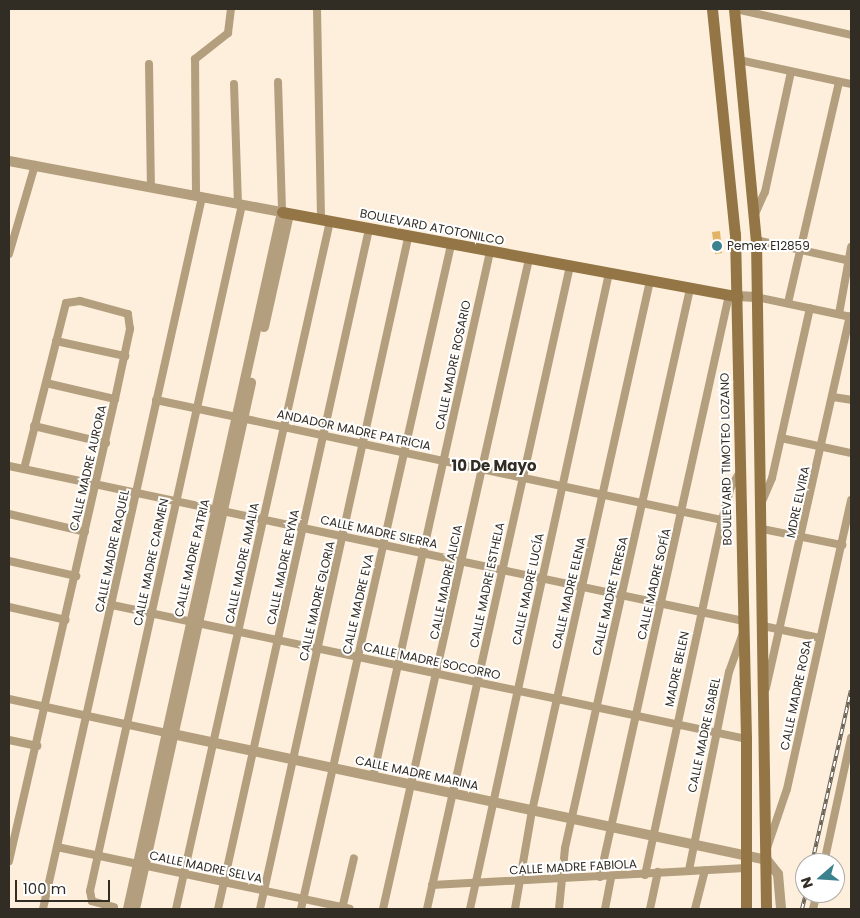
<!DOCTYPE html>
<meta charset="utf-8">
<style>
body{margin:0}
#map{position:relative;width:860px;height:918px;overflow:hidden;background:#fdefdb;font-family:Poppins,sans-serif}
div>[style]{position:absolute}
.building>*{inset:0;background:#e5b366}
.minor>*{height:8px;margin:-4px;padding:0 4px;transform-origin:4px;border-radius:4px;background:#b39e7e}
.tertiary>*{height:10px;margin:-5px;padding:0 5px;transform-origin:5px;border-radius:5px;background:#b39e7e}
.secondary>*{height:11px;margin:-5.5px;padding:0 5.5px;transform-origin:5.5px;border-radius:5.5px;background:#947545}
.rail>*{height:4px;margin-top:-2px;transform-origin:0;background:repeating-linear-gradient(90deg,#fff 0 5.5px,#686055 0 11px);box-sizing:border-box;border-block:1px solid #686055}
.dots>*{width:14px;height:14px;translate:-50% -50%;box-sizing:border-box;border:2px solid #fff;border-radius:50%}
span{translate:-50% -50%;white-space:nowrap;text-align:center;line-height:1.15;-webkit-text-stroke:4px #fff;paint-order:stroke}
.street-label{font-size:12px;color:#312c24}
.poi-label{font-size:12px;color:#312c24}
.left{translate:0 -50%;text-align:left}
.quarter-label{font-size:15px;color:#312c24;font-weight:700}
.frame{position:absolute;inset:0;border:10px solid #312c24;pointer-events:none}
.north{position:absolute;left:795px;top:853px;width:50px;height:50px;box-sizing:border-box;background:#fff;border:1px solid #adaba7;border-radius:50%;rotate:251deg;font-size:14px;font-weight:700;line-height:20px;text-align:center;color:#312c24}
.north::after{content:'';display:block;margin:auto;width:18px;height:22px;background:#3c818e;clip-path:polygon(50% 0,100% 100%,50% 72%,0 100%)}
.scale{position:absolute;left:15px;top:880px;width:95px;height:22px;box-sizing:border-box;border:2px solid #312c24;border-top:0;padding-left:6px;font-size:15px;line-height:18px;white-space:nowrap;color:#312c24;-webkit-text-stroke:4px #fff;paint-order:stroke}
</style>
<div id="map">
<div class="building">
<i style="clip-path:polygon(720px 231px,722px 253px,715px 254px,712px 232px)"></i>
</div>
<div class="minor">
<i style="left:317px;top:9px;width:211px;rotate:88.9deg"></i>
<i style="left:736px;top:9px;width:118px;rotate:12.7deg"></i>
<i style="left:739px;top:60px;width:115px;rotate:12.1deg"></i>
<i style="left:149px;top:64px;width:124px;rotate:89.1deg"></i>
<i style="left:278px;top:82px;width:130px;rotate:88.2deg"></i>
<i style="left:234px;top:84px;width:120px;rotate:88.1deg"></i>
<i style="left:196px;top:196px;width:137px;rotate:-90.4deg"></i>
<i style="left:195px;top:59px;width:42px;rotate:-38.2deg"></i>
<i style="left:228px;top:33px;width:24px;rotate:-83deg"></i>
<i style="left:755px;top:214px;width:24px;rotate:-66deg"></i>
<i style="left:765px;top:192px;width:123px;rotate:-77.8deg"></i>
<i style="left:756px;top:240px;width:97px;rotate:12.5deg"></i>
<i style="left:9px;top:254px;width:93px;rotate:-73.7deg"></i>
<i style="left:756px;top:297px;width:97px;rotate:11.9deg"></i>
<i style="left:788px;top:303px;width:227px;rotate:-77deg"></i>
<i style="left:839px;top:314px;width:68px;rotate:-79.8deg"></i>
<i style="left:56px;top:341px;width:71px;rotate:12.3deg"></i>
<i style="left:46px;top:383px;width:71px;rotate:13.1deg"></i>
<i style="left:833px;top:397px;width:18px;rotate:9deg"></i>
<i style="left:156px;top:400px;width:579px;rotate:11.97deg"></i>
<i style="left:34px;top:426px;width:74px;rotate:13.3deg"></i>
<i style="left:781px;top:438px;width:72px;rotate:12.1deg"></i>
<i style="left:9px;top:466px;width:751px;rotate:11.91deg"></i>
<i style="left:761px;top:504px;width:28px;rotate:-67deg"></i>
<i style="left:772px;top:478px;width:174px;rotate:-77.4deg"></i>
<i style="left:9px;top:514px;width:78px;rotate:13.3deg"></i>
<i style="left:762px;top:529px;width:82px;rotate:11.3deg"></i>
<i style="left:9px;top:561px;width:69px;rotate:12.6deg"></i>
<i style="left:112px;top:605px;width:648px;rotate:11.93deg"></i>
<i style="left:9px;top:607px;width:58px;rotate:12.8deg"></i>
<i style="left:763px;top:626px;width:58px;rotate:11.9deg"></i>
<i style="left:766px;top:688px;width:381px;rotate:-77.3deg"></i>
<i style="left:9px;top:699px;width:161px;rotate:12.2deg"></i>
<i style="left:9px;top:740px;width:29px;rotate:12deg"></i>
<i style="left:373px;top:777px;width:538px;rotate:-77.44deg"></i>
<i style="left:57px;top:847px;width:299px;rotate:11.9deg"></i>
<i style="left:767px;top:848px;width:62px;rotate:-71.3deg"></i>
<i style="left:787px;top:789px;width:296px;rotate:-77.5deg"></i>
<i style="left:9px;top:861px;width:474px;rotate:-77.1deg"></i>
<i style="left:115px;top:399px;width:72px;rotate:-77.9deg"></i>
<i style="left:130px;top:329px;width:15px;rotate:-98deg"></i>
<i style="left:128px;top:314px;width:50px;rotate:-164.8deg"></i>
<i style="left:80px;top:301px;width:14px;rotate:172deg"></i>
<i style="left:66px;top:303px;width:171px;rotate:104.2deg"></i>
<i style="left:824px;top:863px;width:128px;rotate:-77.8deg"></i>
<i style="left:689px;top:870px;width:202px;rotate:-78.6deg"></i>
<i style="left:729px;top:672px;width:41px;rotate:-70.3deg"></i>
<i style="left:645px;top:875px;width:363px;rotate:-77.8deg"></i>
<i style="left:722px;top:520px;width:34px;rotate:-75deg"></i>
<i style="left:731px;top:487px;width:17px;rotate:-59deg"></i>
<i style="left:600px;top:877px;width:596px;rotate:-77.5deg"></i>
<i style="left:432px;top:885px;width:314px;rotate:-3.1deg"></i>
<i style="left:114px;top:907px;width:23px;rotate:-165deg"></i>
<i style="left:92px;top:901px;width:10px;rotate:-101deg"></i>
<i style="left:90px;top:891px;width:703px;rotate:-77.51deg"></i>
<i style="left:43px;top:909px;width:730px;rotate:-77.41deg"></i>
<i style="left:176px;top:909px;width:705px;rotate:-77.38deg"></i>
<i style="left:218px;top:909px;width:697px;rotate:-77.48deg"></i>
<i style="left:260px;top:909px;width:687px;rotate:-77.56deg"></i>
<i style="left:301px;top:909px;width:681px;rotate:-77.27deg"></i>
<i style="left:342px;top:909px;width:52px;rotate:-76.8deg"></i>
<i style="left:383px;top:909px;width:666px;rotate:-77.34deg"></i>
<i style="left:427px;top:909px;width:659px;rotate:-77.46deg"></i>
<i style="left:470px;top:909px;width:651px;rotate:-77.67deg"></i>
<i style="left:515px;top:909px;width:99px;rotate:-80.2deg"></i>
<i style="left:532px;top:811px;width:543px;rotate:-77.45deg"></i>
<i style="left:559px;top:909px;width:61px;rotate:-84.4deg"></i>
<i style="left:565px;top:848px;width:573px;rotate:-77.4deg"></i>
<i style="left:605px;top:909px;width:32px;rotate:-79deg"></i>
<i style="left:650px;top:909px;width:38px;rotate:-78deg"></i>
<i style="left:695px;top:909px;width:40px;rotate:-75.6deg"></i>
<i style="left:813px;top:909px;width:16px;rotate:-76deg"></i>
</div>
<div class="tertiary">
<i style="left:9px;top:161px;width:278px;rotate:10.6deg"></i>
<i style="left:282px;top:212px;width:714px;rotate:102.46deg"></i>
<i style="left:737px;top:296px;width:19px;rotate:3deg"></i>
<i style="left:264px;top:327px;width:116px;rotate:-77.5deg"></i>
<i style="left:168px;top:733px;width:612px;rotate:11.97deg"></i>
<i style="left:767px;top:860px;width:18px;rotate:52deg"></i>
<i style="left:778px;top:874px;width:35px;rotate:85deg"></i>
<i style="left:135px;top:909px;width:539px;rotate:-77.56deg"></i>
</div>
<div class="secondary">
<i style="left:712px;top:9px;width:226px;rotate:84.2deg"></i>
<i style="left:735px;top:234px;width:505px;rotate:88.75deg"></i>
<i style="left:746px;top:739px;width:170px;rotate:90deg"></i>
<i style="left:734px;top:9px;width:232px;rotate:84.6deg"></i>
<i style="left:756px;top:240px;width:669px;rotate:89.14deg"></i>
<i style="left:282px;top:212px;width:463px;rotate:10.5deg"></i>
</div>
<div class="rail">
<i style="left:812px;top:863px;width:177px;rotate:-77.3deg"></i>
<i style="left:802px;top:909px;width:16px;rotate:-76deg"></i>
</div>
<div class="dots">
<i style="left:717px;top:246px;background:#3c818e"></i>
</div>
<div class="street-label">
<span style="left:432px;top:227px;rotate:11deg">BOULEVARD ATOTONILCO</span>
<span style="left:453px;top:365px;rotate:-78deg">CALLE MADRE ROSARIO</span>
<span style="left:354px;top:430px;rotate:12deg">ANDADOR MADRE PATRICIA</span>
<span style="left:726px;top:459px;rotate:-91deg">BOULEVARD TIMOTEO LOZANO</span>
<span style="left:88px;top:468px;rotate:-77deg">CALLE MADRE AURORA</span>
<span style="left:798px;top:502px;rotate:-78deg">MDRE ELVIRA</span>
<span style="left:379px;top:532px;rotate:12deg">CALLE MADRE SIERRA</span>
<span style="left:112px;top:551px;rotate:-78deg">CALLE MADRE RAQUEL</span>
<span style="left:192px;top:558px;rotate:-77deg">CALLE MADRE PATRIA</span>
<span style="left:151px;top:562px;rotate:-78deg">CALLE MADRE CARMEN</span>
<span style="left:242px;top:563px;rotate:-78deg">CALLE MADRE AMALIA</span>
<span style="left:283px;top:567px;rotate:-78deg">CALLE MADRE REYNA</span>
<span style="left:446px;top:582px;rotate:-78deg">CALLE MADRE ALICIA</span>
<span style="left:654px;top:584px;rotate:-77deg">CALLE MADRE SOFÍA</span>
<span style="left:487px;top:585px;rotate:-78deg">CALLE MADRE ESTHELA</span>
<span style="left:528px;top:589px;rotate:-78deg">CALLE MADRE LUCÍA</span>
<span style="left:569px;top:593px;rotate:-77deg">CALLE MADRE ELENA</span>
<span style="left:610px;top:596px;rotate:-77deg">CALLE MADRE TERESA</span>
<span style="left:317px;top:601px;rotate:-77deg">CALLE MADRE GLORIA</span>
<span style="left:358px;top:604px;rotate:-77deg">CALLE MADRE EVA</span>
<span style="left:432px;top:661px;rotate:12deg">CALLE MADRE SOCORRO</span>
<span style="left:677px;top:669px;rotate:-78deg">MADRE BELEN</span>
<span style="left:796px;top:695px;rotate:-78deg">CALLE MADRE ROSA</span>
<span style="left:704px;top:735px;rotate:-78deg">CALLE MADRE ISABEL</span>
<span style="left:417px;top:773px;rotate:12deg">CALLE MADRE MARINA</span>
<span style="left:206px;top:867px;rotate:12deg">CALLE MADRE SELVA</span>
<span style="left:573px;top:867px;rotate:-3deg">CALLE MADRE FABIOLA</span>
</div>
<div class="poi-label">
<span class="left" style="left:727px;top:246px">Pemex E12859</span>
</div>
<div class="quarter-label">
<span style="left:494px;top:466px">10 De Mayo</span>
</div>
<div class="frame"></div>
<div class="north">N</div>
<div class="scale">100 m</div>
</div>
